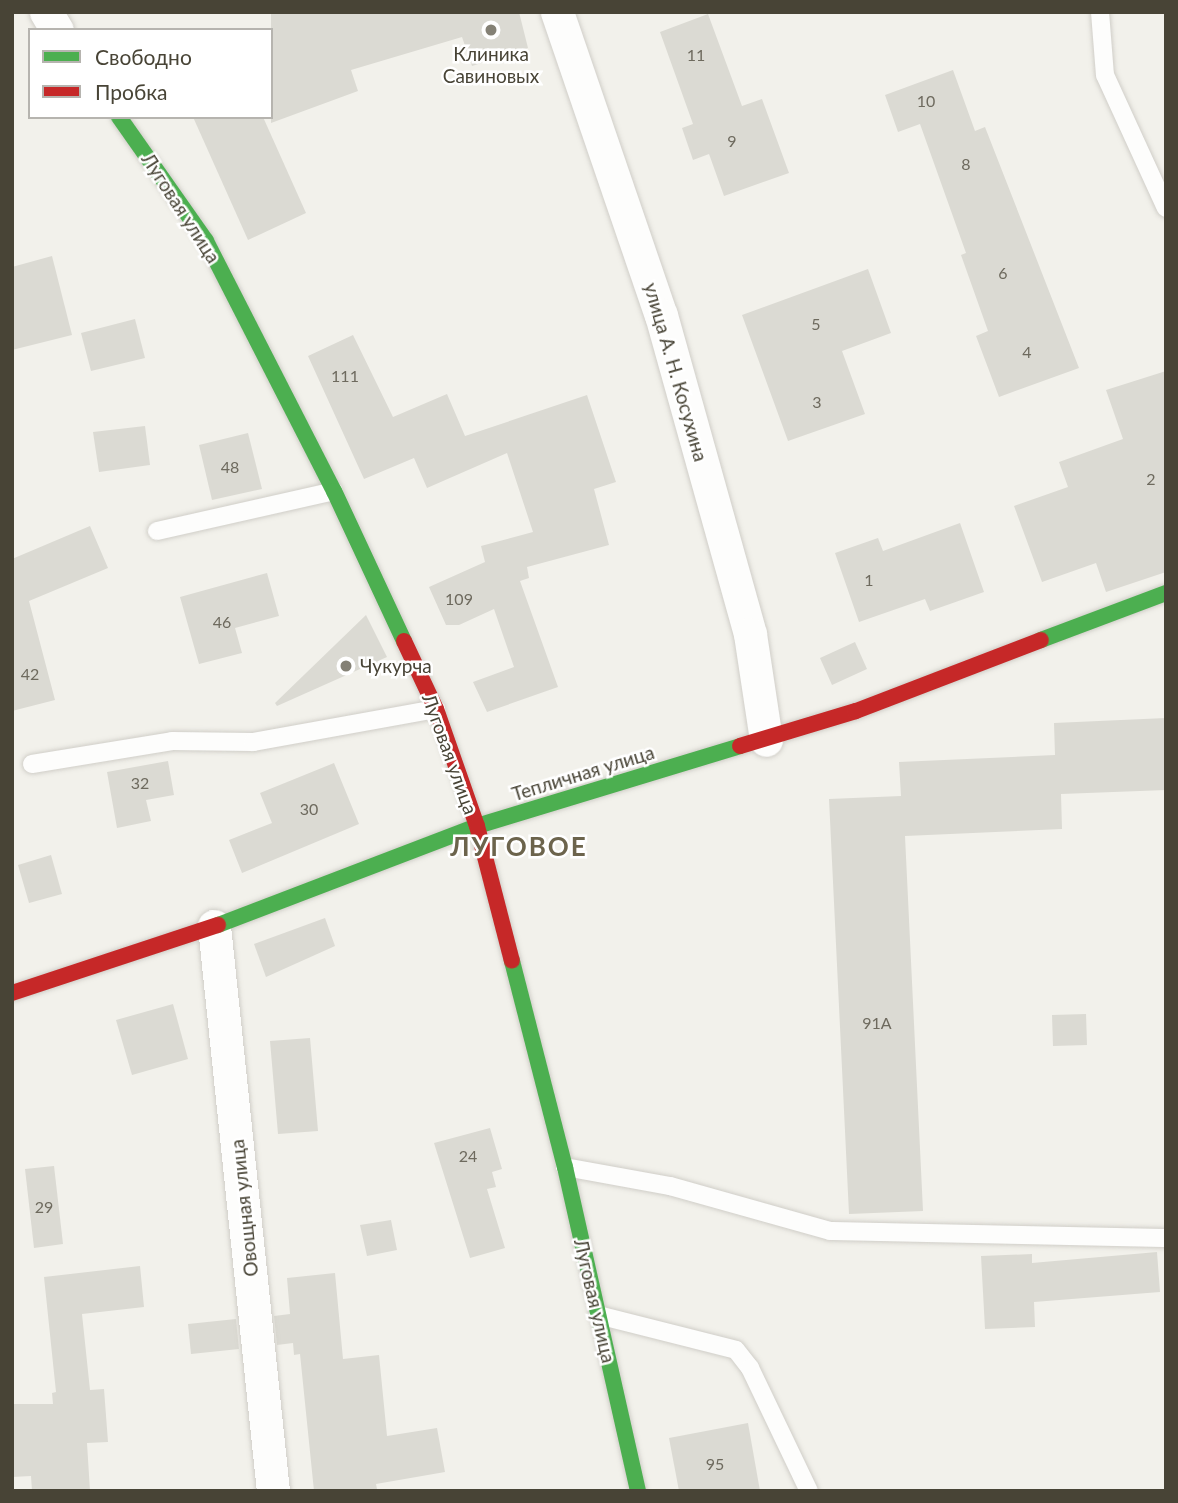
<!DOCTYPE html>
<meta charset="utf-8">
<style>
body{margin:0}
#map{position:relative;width:1178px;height:1503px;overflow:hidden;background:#f2f1eb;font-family:Lato,sans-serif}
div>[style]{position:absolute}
.building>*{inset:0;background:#dbdad3}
.roads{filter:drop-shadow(0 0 2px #d0cec8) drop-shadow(0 0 2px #d0cec8)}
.lane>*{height:18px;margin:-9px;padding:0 9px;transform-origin:9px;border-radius:9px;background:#fdfdfc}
.street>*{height:33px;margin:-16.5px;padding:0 16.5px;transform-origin:16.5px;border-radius:16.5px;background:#fdfdfc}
.fast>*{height:16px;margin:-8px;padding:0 8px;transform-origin:8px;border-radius:8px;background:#4caf50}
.jam>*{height:16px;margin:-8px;padding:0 8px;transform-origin:8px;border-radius:8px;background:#c62828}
.dots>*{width:19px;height:19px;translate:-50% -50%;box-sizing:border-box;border:4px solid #fff;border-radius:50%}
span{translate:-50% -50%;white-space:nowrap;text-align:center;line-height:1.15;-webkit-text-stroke:5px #fff;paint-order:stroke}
.number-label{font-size:16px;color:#6e6a5e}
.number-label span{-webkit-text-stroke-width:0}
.poi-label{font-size:19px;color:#484436}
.left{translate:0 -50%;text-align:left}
.street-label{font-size:19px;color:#484436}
.district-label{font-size:26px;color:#6c644c;font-weight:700;letter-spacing:2px}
.frame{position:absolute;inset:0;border:14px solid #484436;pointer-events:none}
.legend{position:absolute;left:28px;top:28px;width:245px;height:91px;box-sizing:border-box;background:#fff;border:2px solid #b6b4af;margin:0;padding:9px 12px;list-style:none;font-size:21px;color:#484436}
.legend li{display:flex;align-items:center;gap:14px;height:35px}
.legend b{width:35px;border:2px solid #b6b4af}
</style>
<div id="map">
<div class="building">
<i style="clip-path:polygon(271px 12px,519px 12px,528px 48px,472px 66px,462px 37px,351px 70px,358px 91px,271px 123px)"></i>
<i style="clip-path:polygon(708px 14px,742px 106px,762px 99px,789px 173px,724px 196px,709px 154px,693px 160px,682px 128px,693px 124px,660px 32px)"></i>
<i style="clip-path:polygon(953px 70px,975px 131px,985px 127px,1079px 368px,999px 397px,976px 336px,988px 331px,961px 255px,966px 253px,920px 124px,898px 132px,885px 95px)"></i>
<i style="clip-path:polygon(193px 117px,263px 117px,306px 213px,248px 240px)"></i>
<i style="clip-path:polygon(52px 256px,72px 335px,12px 350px,12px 267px)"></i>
<i style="clip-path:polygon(868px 269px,891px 333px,842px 351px,865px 414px,788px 441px,742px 315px)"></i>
<i style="clip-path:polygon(135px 319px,145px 358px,91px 371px,81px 333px)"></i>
<i style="clip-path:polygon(353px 335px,393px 417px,447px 394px,465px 436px,587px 395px,616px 482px,594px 489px,609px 545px,527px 567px,529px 578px,520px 581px,558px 687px,487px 712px,473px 682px,514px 667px,494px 609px,459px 625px,446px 625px,429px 587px,485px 562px,481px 546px,533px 532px,507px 453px,427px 488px,414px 458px,364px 479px,308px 356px)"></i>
<i style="clip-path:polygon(1166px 371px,1166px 572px,1106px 592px,1096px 563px,1042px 582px,1014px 506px,1068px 487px,1059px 462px,1123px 439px,1106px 390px)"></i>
<i style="clip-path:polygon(145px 426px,150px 465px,99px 472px,93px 432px)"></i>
<i style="clip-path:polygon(248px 433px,262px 489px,212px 500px,199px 445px)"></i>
<i style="clip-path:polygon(960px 523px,984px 592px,930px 611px,925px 599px,859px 622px,835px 553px,878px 538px,883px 551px)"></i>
<i style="clip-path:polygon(90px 526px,108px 568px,29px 601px,55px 700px,12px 711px,12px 559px)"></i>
<i style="clip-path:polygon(267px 573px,279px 616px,235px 628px,242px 653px,199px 664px,180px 597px)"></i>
<i style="clip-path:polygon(366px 615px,387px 657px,277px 706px,275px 703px)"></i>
<i style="clip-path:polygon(855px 642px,867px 669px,832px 685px,820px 658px)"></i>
<i style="clip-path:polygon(1166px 718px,1166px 790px,1061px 794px,1062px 829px,905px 836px,923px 1211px,849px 1214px,829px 799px,901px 796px,899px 762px,1055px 755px,1054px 723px)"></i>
<i style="clip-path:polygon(168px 761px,174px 795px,146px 800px,151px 821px,117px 828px,107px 772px)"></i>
<i style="clip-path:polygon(334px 763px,359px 824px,242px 873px,229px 840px,272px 823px,260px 793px)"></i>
<i style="clip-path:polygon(51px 855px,62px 894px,29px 903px,18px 865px)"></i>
<i style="clip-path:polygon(325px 918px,335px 946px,266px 977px,254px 944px)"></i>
<i style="clip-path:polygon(173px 1004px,188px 1059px,132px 1075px,116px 1020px)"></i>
<i style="clip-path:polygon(1086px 1014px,1087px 1045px,1053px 1046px,1052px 1015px)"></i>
<i style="clip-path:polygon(310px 1038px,318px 1131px,278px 1134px,270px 1041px)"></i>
<i style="clip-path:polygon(490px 1128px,502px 1169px,492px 1172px,496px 1187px,487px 1189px,505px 1248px,470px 1258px,434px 1143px)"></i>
<i style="clip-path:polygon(54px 1166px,63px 1244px,34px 1248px,25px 1169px)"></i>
<i style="clip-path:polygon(391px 1220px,397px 1250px,367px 1256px,360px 1225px)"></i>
<i style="clip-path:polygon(1157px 1252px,1160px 1292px,1034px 1302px,1035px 1327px,985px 1329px,981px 1256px,1032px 1254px,1032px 1263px)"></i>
<i style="clip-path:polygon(140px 1266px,144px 1307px,82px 1314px,90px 1390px,104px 1389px,108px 1442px,87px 1443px,90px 1491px,32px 1491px,31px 1476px,12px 1477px,12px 1404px,53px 1404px,52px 1393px,56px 1392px,44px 1277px)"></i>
<i style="clip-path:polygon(335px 1273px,343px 1359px,379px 1355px,387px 1436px,437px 1428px,445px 1472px,376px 1484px,377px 1489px,314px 1491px,300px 1354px,294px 1355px,293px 1343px,277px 1345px,274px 1316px,290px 1314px,287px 1278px)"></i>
<i style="clip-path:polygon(236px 1319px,239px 1349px,191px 1354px,188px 1324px)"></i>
<i style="clip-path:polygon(748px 1423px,760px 1491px,679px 1491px,669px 1438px)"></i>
</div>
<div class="roads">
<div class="lane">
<i style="left:1100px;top:12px;width:63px;rotate:85.5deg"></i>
<i style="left:1105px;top:75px;width:146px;rotate:65.4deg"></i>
<i style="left:157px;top:531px;width:181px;rotate:-12.7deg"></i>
<i style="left:32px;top:764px;width:142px;rotate:-9.3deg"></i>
<i style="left:172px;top:741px;width:81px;rotate:0.7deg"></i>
<i style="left:253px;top:742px;width:186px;rotate:-10.2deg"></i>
<i style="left:565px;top:1167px;width:107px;rotate:10.3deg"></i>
<i style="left:670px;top:1186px;width:166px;rotate:15.7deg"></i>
<i style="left:830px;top:1231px;width:336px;rotate:1.2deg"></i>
<i style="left:598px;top:1315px;width:142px;rotate:14.2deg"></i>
<i style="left:736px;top:1350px;width:23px;rotate:52deg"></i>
<i style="left:750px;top:1368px;width:136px;rotate:64.4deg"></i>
</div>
<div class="street">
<i style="left:46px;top:12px;width:21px;rotate:59deg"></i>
<i style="left:557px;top:12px;width:320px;rotate:71.1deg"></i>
<i style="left:661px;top:315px;width:331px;rotate:74.4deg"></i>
<i style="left:750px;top:634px;width:107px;rotate:81.4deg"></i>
<i style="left:214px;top:926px;width:568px;rotate:84.04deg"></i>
</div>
<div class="fast">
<i style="left:119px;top:117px;width:151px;rotate:54.9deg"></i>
<i style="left:206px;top:241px;width:281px;rotate:62.9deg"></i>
<i style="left:334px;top:491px;width:166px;rotate:65deg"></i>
<i style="left:1041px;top:640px;width:134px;rotate:-20.6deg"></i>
<i style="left:218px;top:925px;width:277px;rotate:-20.9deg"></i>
<i style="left:477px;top:826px;width:275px;rotate:-16.9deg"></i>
<i style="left:512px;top:961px;width:213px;rotate:75.6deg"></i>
<i style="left:565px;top:1167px;width:332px;rotate:77.3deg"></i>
</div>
<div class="jam">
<i style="left:404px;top:641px;width:75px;rotate:64.8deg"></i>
<i style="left:436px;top:709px;width:124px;rotate:70.7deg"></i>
<i style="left:477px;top:826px;width:139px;rotate:75.5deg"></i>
<i style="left:740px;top:746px;width:121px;rotate:-16.8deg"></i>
<i style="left:856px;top:711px;width:198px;rotate:-21deg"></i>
<i style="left:12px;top:993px;width:217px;rotate:-18.3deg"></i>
</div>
</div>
<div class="dots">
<i style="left:491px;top:30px;background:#848175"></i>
<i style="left:346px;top:666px;background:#848175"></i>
</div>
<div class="number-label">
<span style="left:696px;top:55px">11</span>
<span style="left:926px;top:101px">10</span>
<span style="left:732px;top:141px">9</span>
<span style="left:966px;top:164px">8</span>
<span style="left:1003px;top:273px">6</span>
<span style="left:816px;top:324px">5</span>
<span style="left:1027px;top:352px">4</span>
<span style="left:345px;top:376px">111</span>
<span style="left:817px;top:402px">3</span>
<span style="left:230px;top:467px">48</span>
<span style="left:1151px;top:479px">2</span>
<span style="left:869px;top:580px">1</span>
<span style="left:459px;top:599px">109</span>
<span style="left:222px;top:622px">46</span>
<span style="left:30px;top:674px">42</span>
<span style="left:140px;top:783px">32</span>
<span style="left:309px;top:809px">30</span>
<span style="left:877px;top:1023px">91А</span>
<span style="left:468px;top:1156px">24</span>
<span style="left:44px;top:1207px">29</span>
<span style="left:715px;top:1464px">95</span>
</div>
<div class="poi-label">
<span style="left:491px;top:65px">Клиника<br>Савиновых</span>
<span class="left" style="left:360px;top:666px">Чукурча</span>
</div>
<div class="street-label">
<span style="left:181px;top:208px;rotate:57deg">Луговая улица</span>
<span style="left:676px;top:372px;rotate:74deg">улица А. Н. Косухина</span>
<span style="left:450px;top:754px;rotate:70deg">Луговая улица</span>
<span style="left:583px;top:773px;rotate:-17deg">Тепличная улица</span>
<span style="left:244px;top:1208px;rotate:-96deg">Овощная улица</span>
<span style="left:595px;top:1301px;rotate:77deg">Луговая улица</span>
</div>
<div class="district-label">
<span style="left:519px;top:847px">ЛУГОВОЕ</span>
</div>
<div class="frame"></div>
<ul class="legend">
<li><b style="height:9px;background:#4caf50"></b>Свободно</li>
<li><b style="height:9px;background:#c62828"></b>Пробка</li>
</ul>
</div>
